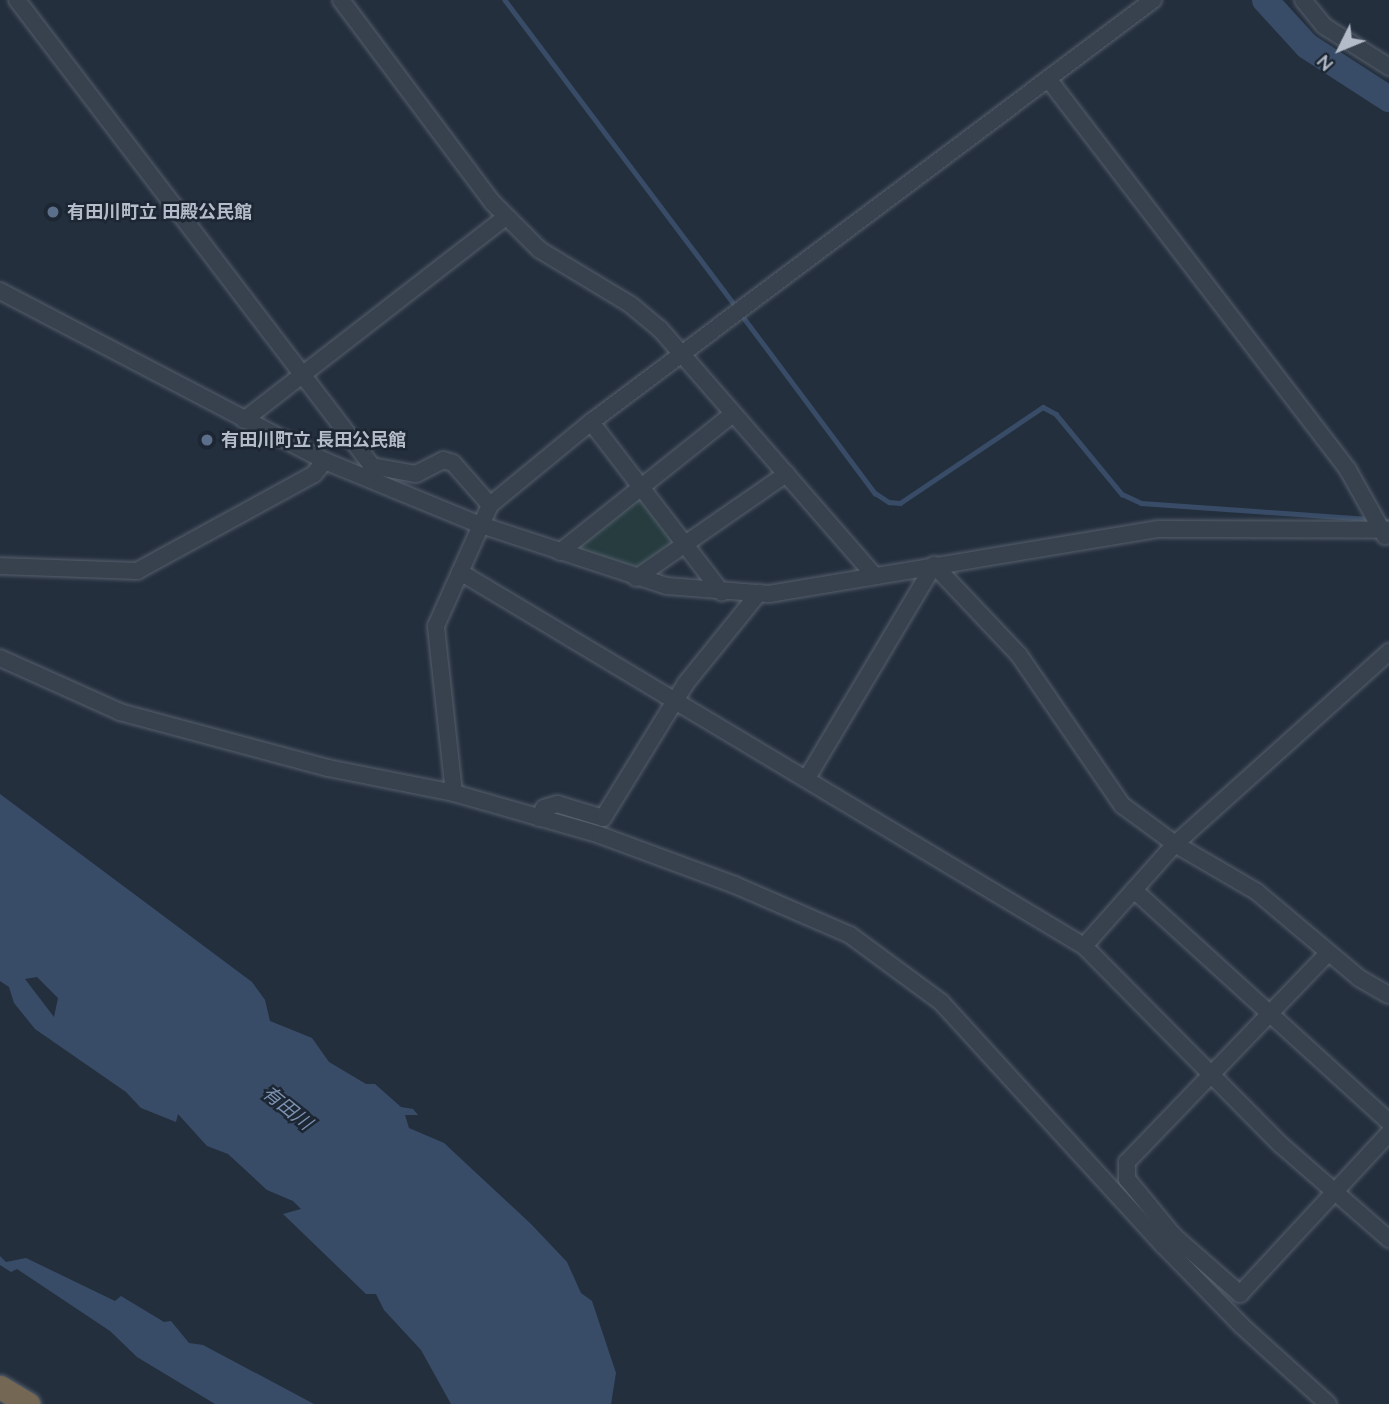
<!DOCTYPE html>
<meta charset="utf-8">
<style>
body{margin:0}
#map{position:relative;width:1389px;height:1404px;overflow:hidden;background:#242f3e;font-family:Quicksand,"Noto Sans JP",sans-serif}
div>[style]{position:absolute}
.green>*{inset:0;background:#263c3f}
.water>*{inset:0;background:#394c67}
.stream>*{height:4.5px;margin:-2.25px;padding:0 2.25px;transform-origin:2.25px;border-radius:2.25px;background:#394c67}
.river>*{height:26px;margin:-13px;padding:0 13px;transform-origin:13px;border-radius:13px;background:#394c67}
.roads{filter:drop-shadow(0 0 2px #565f6c) drop-shadow(0 0 2px #565f6c)}
.minor>*{height:16px;margin:-8px;padding:0 8px;transform-origin:8px;border-radius:8px;background:#38414e}
.highway>*{height:23px;margin:-11.5px;padding:0 11.5px;transform-origin:11.5px;border-radius:11.5px;background:#746855}
.dots>*{width:19px;height:19px;translate:-50% -50%;box-sizing:border-box;border:4px solid #1d2633;border-radius:50%}
span{translate:-50% -50%;white-space:nowrap;text-align:center;line-height:1.15;-webkit-text-stroke:5px #1d2633;paint-order:stroke}
.poi-label{font-size:18px;color:#b4bcc9;font-weight:700}
.left{translate:0 -50%;text-align:left}
.water-label{font-size:19px;color:#7c92b1;font-style:italic}
.north{position:absolute;left:1305px;top:14px;width:70px;height:70px;-webkit-text-stroke:5px #1d2633;paint-order:stroke;rotate:227deg;font-size:19px;font-weight:700;line-height:28px;text-align:center;color:#b4bcc9}
.north::after{content:'';display:block;margin:auto;width:24px;height:32px;background:#b4bcc9;clip-path:polygon(50% 0,100% 100%,50% 72%,0 100%)}
</style>
<div id="map">
<div class="green">
<i style="clip-path:polygon(640px 493px,678px 543px,636px 572px,569px 550px)"></i>
</div>
<div class="water">
<i style="clip-path:polygon(evenodd,0 794px,252px 982px,265px 1000px,270px 1021px,312px 1038px,329px 1062px,366px 1084px,375px 1084px,401px 1107px,413px 1109px,418px 1115px,405px 1115px,409px 1128px,444px 1143px,531px 1224px,567px 1262px,581px 1293px,592px 1301px,616px 1373px,611px 1404px,451px 1404px,421px 1350px,384px 1310px,376px 1294px,366px 1294px,283px 1214px,301px 1209px,293px 1201px,267px 1190px,228px 1154px,207px 1146px,178px 1114px,176px 1122px,141px 1108px,126px 1092px,35px 1029px,14px 1003px,9px 987px,0 981px,0 794px,37px 977px,58px 998px,54px 1017px,25px 979px,37px 977px)"></i>
<i style="clip-path:polygon(0 1256px,6px 1262px,26px 1258px,115px 1301px,121px 1296px,164px 1322px,171px 1321px,189px 1343px,203px 1345px,314px 1404px,215px 1404px,137px 1357px,110px 1331px,17px 1269px,11px 1272px,0 1265px)"></i>
</div>
<div class="stream">
<i style="left:505px;top:0;width:384px;rotate:53deg"></i>
<i style="left:741px;top:314px;width:224px;rotate:53.2deg"></i>
<i style="left:875px;top:493px;width:17px;rotate:33deg"></i>
<i style="left:889px;top:502px;width:11px;rotate:5deg"></i>
<i style="left:900px;top:503px;width:172px;rotate:-33.9deg"></i>
<i style="left:1043px;top:407px;width:15px;rotate:28deg"></i>
<i style="left:1056px;top:414px;width:104px;rotate:50.5deg"></i>
<i style="left:1122px;top:494px;width:21px;rotate:25deg"></i>
<i style="left:1141px;top:503px;width:231px;rotate:4deg"></i>
<i style="left:1379px;top:520px;width:10px;rotate:6deg"></i>
</div>
<div class="river">
<i style="left:1265px;top:0;width:62px;rotate:47.6deg"></i>
<i style="left:1307px;top:46px;width:98px;rotate:32.9deg"></i>
</div>
<div class="roads">
<div class="minor">
<i style="left:17px;top:0;width:586px;rotate:52.7deg"></i>
<i style="left:341px;top:0;width:252px;rotate:53.2deg"></i>
<i style="left:492px;top:202px;width:68px;rotate:45deg"></i>
<i style="left:540px;top:250px;width:106px;rotate:31.1deg"></i>
<i style="left:631px;top:305px;width:38px;rotate:40deg"></i>
<i style="left:660px;top:329px;width:323px;rotate:49deg"></i>
<i style="left:1303px;top:0;width:33px;rotate:51deg"></i>
<i style="left:1324px;top:26px;width:77px;rotate:32.2deg"></i>
<i style="left:1049px;top:80px;width:491px;rotate:52.5deg"></i>
<i style="left:1348px;top:470px;width:76px;rotate:60.7deg"></i>
<i style="left:0;top:291px;width:367px;rotate:27.6deg"></i>
<i style="left:325px;top:461px;width:165px;rotate:22.4deg"></i>
<i style="left:478px;top:524px;width:199px;rotate:18.2deg"></i>
<i style="left:667px;top:586px;width:102px;rotate:4.5deg"></i>
<i style="left:769px;top:594px;width:395px;rotate:-9.5deg"></i>
<i style="left:1159px;top:529px;width:230px;rotate:0.2deg"></i>
<i style="left:244px;top:420px;width:331px;rotate:-37.8deg"></i>
<i style="left:591px;top:422px;width:215px;rotate:52.5deg"></i>
<i style="left:370px;top:475px;width:9px;rotate:-77deg"></i>
<i style="left:372px;top:466px;width:45px;rotate:10.3deg"></i>
<i style="left:416px;top:474px;width:30px;rotate:-27deg"></i>
<i style="left:443px;top:460px;width:10px;rotate:17deg"></i>
<i style="left:453px;top:463px;width:56px;rotate:48.6deg"></i>
<i style="left:560px;top:552px;width:221px;rotate:-38.6deg"></i>
<i style="left:934px;top:565px;width:124px;rotate:46.6deg"></i>
<i style="left:1019px;top:655px;width:182px;rotate:55.5deg"></i>
<i style="left:1122px;top:805px;width:66px;rotate:36.3deg"></i>
<i style="left:1175px;top:844px;width:95px;rotate:30.3deg"></i>
<i style="left:1257px;top:892px;width:133px;rotate:40.1deg"></i>
<i style="left:1359px;top:978px;width:34px;rotate:30deg"></i>
<i style="left:0;top:566px;width:137px;rotate:2.1deg"></i>
<i style="left:137px;top:571px;width:202px;rotate:-28.7deg"></i>
<i style="left:314px;top:474px;width:17px;rotate:-50deg"></i>
<i style="left:460px;top:572px;width:727px;rotate:30.94deg"></i>
<i style="left:1084px;top:946px;width:279px;rotate:45.3deg"></i>
<i style="left:1280px;top:1144px;width:145px;rotate:41.1deg"></i>
<i style="left:636px;top:578px;width:183px;rotate:-34.7deg"></i>
<i style="left:0;top:658px;width:132px;rotate:24.2deg"></i>
<i style="left:120px;top:712px;width:215px;rotate:15.1deg"></i>
<i style="left:328px;top:768px;width:128px;rotate:11.2deg"></i>
<i style="left:454px;top:793px;width:152px;rotate:16deg"></i>
<i style="left:600px;top:835px;width:144px;rotate:20.3deg"></i>
<i style="left:735px;top:885px;width:125px;rotate:23.5deg"></i>
<i style="left:850px;top:935px;width:113px;rotate:36.4deg"></i>
<i style="left:941px;top:1002px;width:329px;rotate:47.6deg"></i>
<i style="left:1163px;top:1245px;width:113px;rotate:45.7deg"></i>
<i style="left:1242px;top:1326px;width:116px;rotate:42.2deg"></i>
<i style="left:807px;top:778px;width:248px;rotate:-59.2deg"></i>
<i style="left:454px;top:793px;width:168px;rotate:-96.2deg"></i>
<i style="left:436px;top:626px;width:133px;rotate:-65.9deg"></i>
<i style="left:490px;top:505px;width:131px;rotate:-39.4deg"></i>
<i style="left:591px;top:422px;width:703px;rotate:-36.9deg"></i>
<i style="left:539px;top:818px;width:11px;rotate:-63deg"></i>
<i style="left:544px;top:808px;width:14px;rotate:-17deg"></i>
<i style="left:557px;top:804px;width:48px;rotate:16.9deg"></i>
<i style="left:603px;top:818px;width:158px;rotate:-58.4deg"></i>
<i style="left:686px;top:683px;width:116px;rotate:-51deg"></i>
<i style="left:1134px;top:890px;width:345px;rotate:42.3deg"></i>
<i style="left:1084px;top:946px;width:137px;rotate:-48.3deg"></i>
<i style="left:1175px;top:844px;width:288px;rotate:-41.9deg"></i>
<i style="left:1174px;top:1236px;width:74px;rotate:-129.5deg"></i>
<i style="left:1127px;top:1179px;width:17px;rotate:-90deg"></i>
<i style="left:1127px;top:1162px;width:290px;rotate:-46.1deg"></i>
<i style="left:1168px;top:1241px;width:8px;rotate:-40deg"></i>
<i style="left:1174px;top:1236px;width:88px;rotate:41.3deg"></i>
<i style="left:1240px;top:1294px;width:219px;rotate:-47.2deg"></i>
</div>
<div class="highway">
<i style="left:0;top:1387px;width:33px;rotate:31deg"></i>
</div>
</div>
<div class="dots">
<i style="left:53px;top:212px;background:#5c6f8a"></i>
<i style="left:207px;top:440px;background:#5c6f8a"></i>
</div>
<div class="poi-label">
<span class="left" style="left:67px;top:212px">有田川町立 田殿公民館</span>
<span class="left" style="left:221px;top:440px">有田川町立 長田公民館</span>
</div>
<div class="water-label">
<span style="left:287px;top:1108px;rotate:39deg">有田川</span>
</div>
<div class="north">N</div>
</div>
